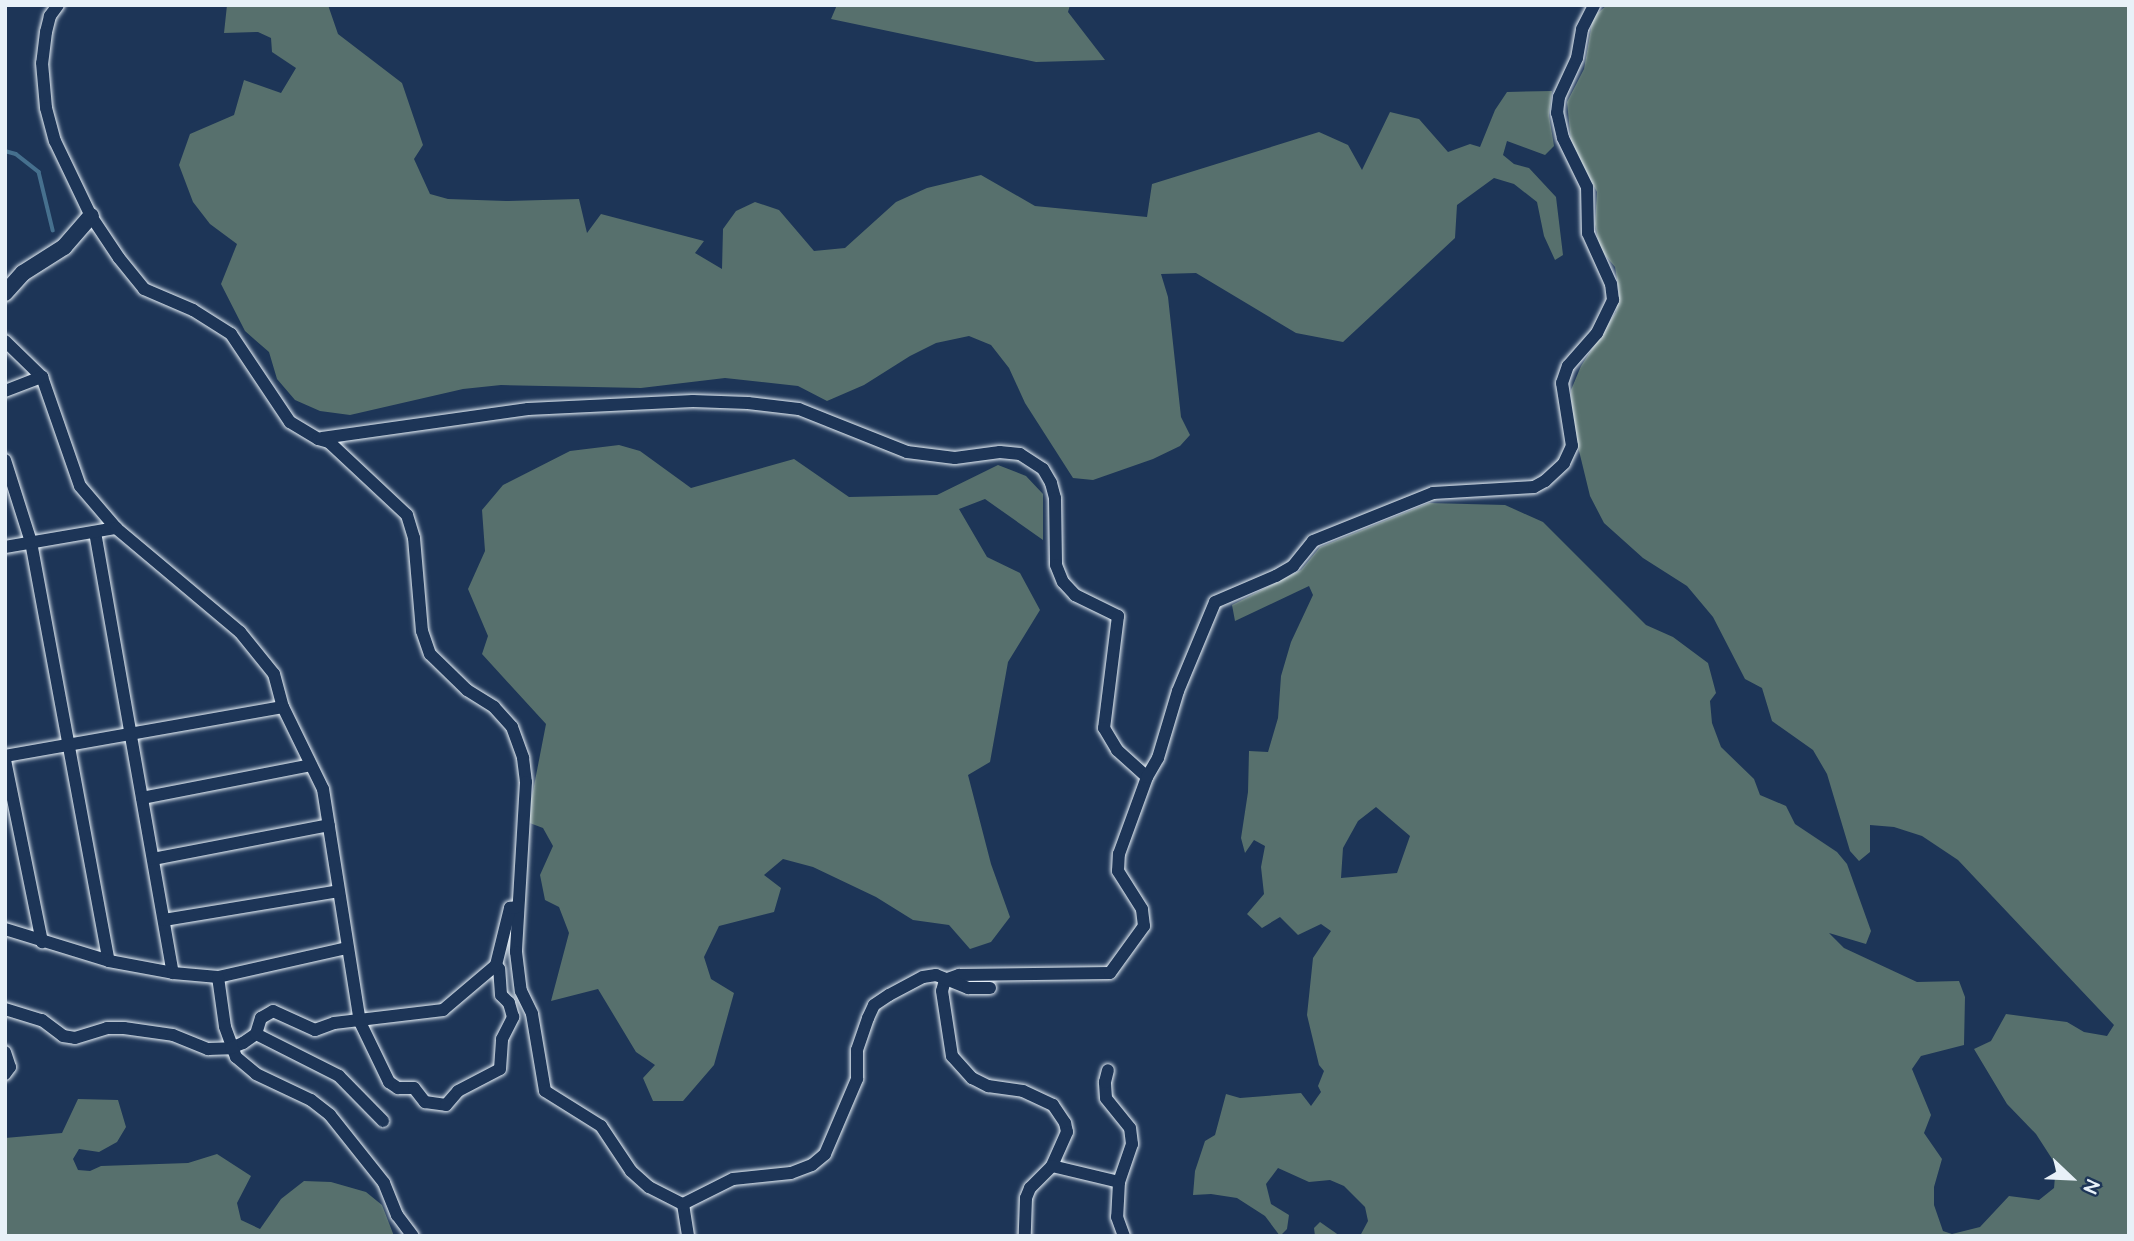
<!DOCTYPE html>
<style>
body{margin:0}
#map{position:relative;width:2134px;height:1241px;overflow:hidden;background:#1d3557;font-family:"Architects Daughter",sans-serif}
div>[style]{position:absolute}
.green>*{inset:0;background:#57706d}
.stream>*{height:3.5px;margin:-1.75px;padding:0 1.75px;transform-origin:1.75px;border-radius:1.75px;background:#46708e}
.roads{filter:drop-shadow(0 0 2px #e8f1f8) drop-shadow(0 0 2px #e8f1f8)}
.minor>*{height:12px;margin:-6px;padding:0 6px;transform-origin:6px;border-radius:6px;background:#1d3557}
.tertiary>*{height:16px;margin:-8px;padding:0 8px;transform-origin:8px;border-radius:8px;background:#1d3557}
span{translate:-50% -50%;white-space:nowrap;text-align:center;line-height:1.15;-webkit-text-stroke:5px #1d3557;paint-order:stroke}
.frame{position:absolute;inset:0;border:7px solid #e8f1f8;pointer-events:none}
.north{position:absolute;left:2036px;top:1143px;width:70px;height:70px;-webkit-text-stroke:5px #1d3557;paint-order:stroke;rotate:113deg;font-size:19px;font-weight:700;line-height:28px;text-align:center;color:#e8f1f8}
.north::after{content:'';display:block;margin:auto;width:24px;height:32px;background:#e8f1f8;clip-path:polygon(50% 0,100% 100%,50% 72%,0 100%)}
</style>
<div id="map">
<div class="green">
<i style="clip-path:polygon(227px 5px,328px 5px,338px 34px,402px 83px,423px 145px,414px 159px,430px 194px,448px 199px,506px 201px,579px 199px,587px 233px,601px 214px,704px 241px,695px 253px,722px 269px,723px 229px,736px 211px,755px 202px,779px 210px,814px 251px,845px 248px,896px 202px,927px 188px,981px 175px,1035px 206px,1147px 217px,1152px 184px,1319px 132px,1348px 145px,1362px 170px,1390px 112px,1419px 119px,1448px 152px,1470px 144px,1480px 147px,1495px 110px,1507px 92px,1552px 91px,1549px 115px,1554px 146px,1545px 155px,1507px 141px,1503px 155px,1514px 164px,1529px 168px,1556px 197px,1563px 255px,1555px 260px,1544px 236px,1537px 202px,1514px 184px,1494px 178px,1457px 205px,1455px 238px,1343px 342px,1296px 333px,1196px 273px,1161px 274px,1168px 297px,1181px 417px,1190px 435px,1180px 446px,1153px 459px,1093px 480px,1073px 478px,1025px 403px,1009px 368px,991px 345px,969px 336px,936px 343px,910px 356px,864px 385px,827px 401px,798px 386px,725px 378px,641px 388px,501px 385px,463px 389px,350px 415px,320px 411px,295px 400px,277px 379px,269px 352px,245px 331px,221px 284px,237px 244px,210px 224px,193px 202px,179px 165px,190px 134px,234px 115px,244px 80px,281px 93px,296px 68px,272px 52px,271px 38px,258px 32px,224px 33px)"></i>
<i style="clip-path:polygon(837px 5px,1070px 5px,1068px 12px,1105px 60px,1036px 62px,831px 19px)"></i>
<i style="clip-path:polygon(evenodd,1607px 5px,2129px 5px,2129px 1236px,1360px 1236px,1368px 1221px,1365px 1207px,1344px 1186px,1330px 1180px,1309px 1182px,1278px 1168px,1266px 1184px,1271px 1204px,1289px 1215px,1287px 1229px,1280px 1236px,1265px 1216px,1237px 1198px,1211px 1194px,1193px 1195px,1195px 1171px,1205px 1141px,1215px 1135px,1226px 1094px,1240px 1098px,1301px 1093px,1311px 1106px,1321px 1092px,1318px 1086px,1324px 1071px,1319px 1065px,1307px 1015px,1313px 958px,1331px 931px,1321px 924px,1298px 935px,1280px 917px,1262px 928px,1247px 914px,1264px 894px,1261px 867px,1265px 846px,1254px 840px,1245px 853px,1241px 838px,1248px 792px,1249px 751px,1268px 752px,1278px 718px,1281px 676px,1291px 642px,1313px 595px,1309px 586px,1235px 621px,1232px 605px,1301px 570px,1320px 547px,1429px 503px,1505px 505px,1543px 522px,1646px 625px,1673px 637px,1708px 663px,1716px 693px,1710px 701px,1712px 723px,1721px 747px,1754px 779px,1760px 795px,1786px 806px,1795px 824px,1837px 852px,1847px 864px,1871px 931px,1866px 944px,1829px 933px,1844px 948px,1917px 982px,1959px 981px,1965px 997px,1964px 1045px,1921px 1056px,1912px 1069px,1931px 1115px,1924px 1133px,1942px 1159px,1934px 1187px,1934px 1205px,1943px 1231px,1952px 1234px,1980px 1227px,2009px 1196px,2039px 1200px,2054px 1188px,2056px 1165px,2036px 1134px,2007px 1104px,1974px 1049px,1991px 1041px,2006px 1014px,2067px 1022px,2084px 1032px,2107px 1036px,2114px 1025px,1958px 860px,1922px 836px,1894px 827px,1870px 825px,1870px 852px,1859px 861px,1850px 851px,1827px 774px,1813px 750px,1772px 721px,1762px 688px,1745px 679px,1713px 617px,1687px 586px,1643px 558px,1604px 523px,1590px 496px,1572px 422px,1571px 390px,1581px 366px,1616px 312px,1619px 292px,1615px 267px,1600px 249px,1595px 224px,1597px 192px,1571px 142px,1567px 102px,1584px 69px,1593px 17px,1607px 5px,1376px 807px,1410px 836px,1397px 873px,1341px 878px,1343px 848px,1358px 821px,1376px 807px)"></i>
<i style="clip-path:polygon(619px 445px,640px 451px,691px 488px,794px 459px,849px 497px,937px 495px,998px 465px,1026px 476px,1043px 494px,1043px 540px,985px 499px,959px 509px,987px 557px,1020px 573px,1040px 610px,1008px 662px,990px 762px,968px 775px,991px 864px,1010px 917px,991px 942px,970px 949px,949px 925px,913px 920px,876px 897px,813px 867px,783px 859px,764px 875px,781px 888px,774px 912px,719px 926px,704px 957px,711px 979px,734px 993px,714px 1065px,683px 1101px,653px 1101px,643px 1078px,655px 1065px,636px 1052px,598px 989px,551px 1001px,569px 933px,559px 907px,545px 900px,540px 875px,553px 846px,543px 828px,527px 822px,546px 724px,482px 654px,488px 636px,468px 589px,485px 551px,482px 510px,503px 485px,570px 451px)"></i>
<i style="clip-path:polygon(78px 1099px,118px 1100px,126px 1127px,117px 1142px,99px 1152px,79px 1149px,73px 1159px,78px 1170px,90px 1171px,101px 1166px,188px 1163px,217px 1154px,251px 1176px,237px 1203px,241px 1220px,260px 1229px,281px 1199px,304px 1181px,331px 1182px,366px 1192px,382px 1205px,394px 1236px,5px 1236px,5px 1138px,62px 1133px)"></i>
<i style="clip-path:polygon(1320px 1222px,1340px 1236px,1315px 1236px,1314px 1228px)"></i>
</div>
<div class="stream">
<i style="left:5px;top:151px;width:11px;rotate:15deg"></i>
<i style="left:16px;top:154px;width:29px;rotate:38deg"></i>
<i style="left:39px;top:172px;width:60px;rotate:76.4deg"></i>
</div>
<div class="roads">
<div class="minor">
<i style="left:58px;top:5px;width:14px;rotate:126deg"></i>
<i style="left:50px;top:16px;width:16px;rotate:104deg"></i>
<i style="left:46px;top:32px;width:31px;rotate:97deg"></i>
<i style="left:42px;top:63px;width:45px;rotate:84.9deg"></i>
<i style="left:46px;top:108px;width:34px;rotate:75deg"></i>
<i style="left:55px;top:141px;width:83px;rotate:64.4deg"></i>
<i style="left:91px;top:216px;width:50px;rotate:56.3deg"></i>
<i style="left:119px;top:258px;width:40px;rotate:51deg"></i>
<i style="left:144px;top:289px;width:53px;rotate:23.2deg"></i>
<i style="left:193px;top:310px;width:45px;rotate:32.3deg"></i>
<i style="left:231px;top:334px;width:106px;rotate:56.2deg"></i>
<i style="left:290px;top:422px;width:33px;rotate:31deg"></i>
<i style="left:318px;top:439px;width:11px;rotate:15deg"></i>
<i style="left:329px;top:442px;width:107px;rotate:43.1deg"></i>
<i style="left:407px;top:515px;width:24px;rotate:73deg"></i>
<i style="left:414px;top:538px;width:93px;rotate:85.1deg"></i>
<i style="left:422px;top:631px;width:24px;rotate:71deg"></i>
<i style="left:430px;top:654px;width:52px;rotate:44.2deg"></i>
<i style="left:467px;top:690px;width:32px;rotate:32deg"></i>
<i style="left:494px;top:707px;width:27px;rotate:48deg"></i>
<i style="left:512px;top:727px;width:33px;rotate:70deg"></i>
<i style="left:523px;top:758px;width:24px;rotate:83deg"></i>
<i style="left:526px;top:782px;width:170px;rotate:93.4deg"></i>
<i style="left:516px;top:952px;width:39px;rotate:83deg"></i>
<i style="left:521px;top:991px;width:25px;rotate:64deg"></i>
<i style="left:532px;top:1014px;width:78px;rotate:80.4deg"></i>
<i style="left:545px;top:1091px;width:66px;rotate:32deg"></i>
<i style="left:601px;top:1126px;width:54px;rotate:56.3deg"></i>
<i style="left:631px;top:1171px;width:24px;rotate:42deg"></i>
<i style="left:649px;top:1187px;width:38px;rotate:27deg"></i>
<i style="left:683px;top:1204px;width:32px;rotate:81deg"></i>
<i style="left:5px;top:341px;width:52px;rotate:44.2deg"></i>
<i style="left:42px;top:377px;width:115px;rotate:70.8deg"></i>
<i style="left:80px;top:486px;width:55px;rotate:49.4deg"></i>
<i style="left:5px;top:391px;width:40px;rotate:-21deg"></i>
<i style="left:322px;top:438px;width:208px;rotate:-8deg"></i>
<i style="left:528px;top:409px;width:165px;rotate:-2.8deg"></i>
<i style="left:693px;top:401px;width:55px;rotate:2.1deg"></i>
<i style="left:748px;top:403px;width:51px;rotate:6.7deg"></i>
<i style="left:799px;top:409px;width:116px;rotate:21.7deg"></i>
<i style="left:907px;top:452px;width:48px;rotate:7.1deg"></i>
<i style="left:955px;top:458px;width:45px;rotate:-7.6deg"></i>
<i style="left:1000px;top:452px;width:20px;rotate:6deg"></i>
<i style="left:1020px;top:454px;width:27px;rotate:33deg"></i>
<i style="left:1043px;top:469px;width:16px;rotate:60deg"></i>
<i style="left:1051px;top:483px;width:16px;rotate:75deg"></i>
<i style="left:1055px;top:498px;width:67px;rotate:89.1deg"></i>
<i style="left:1056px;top:565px;width:18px;rotate:68deg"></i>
<i style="left:1063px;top:582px;width:18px;rotate:47deg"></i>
<i style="left:1075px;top:595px;width:48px;rotate:26deg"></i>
<i style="left:1118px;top:616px;width:113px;rotate:97.1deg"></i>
<i style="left:1104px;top:728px;width:26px;rotate:59deg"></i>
<i style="left:1117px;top:750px;width:40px;rotate:42deg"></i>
<i style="left:5px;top:460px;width:86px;rotate:72.4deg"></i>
<i style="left:31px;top:542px;width:426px;rotate:79.5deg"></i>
<i style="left:95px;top:532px;width:448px;rotate:80deg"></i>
<i style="left:5px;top:547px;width:113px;rotate:-9.7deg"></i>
<i style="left:116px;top:528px;width:162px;rotate:40deg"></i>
<i style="left:240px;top:632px;width:54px;rotate:51deg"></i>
<i style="left:274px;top:674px;width:34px;rotate:75deg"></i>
<i style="left:283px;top:707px;width:91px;rotate:64deg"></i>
<i style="left:323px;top:789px;width:236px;rotate:81deg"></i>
<i style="left:360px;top:1022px;width:67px;rotate:64.2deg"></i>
<i style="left:389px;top:1082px;width:11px;rotate:34deg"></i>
<i style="left:398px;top:1088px;width:16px"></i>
<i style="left:414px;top:1088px;width:18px;rotate:52deg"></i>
<i style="left:425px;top:1102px;width:21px;rotate:8deg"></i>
<i style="left:446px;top:1105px;width:18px;rotate:-49deg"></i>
<i style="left:458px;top:1091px;width:47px;rotate:-27.6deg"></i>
<i style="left:500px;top:1069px;width:30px;rotate:-86deg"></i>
<i style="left:502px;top:1039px;width:25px;rotate:-63deg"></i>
<i style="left:513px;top:1017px;width:15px;rotate:-106deg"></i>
<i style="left:509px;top:1003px;width:11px;rotate:-135deg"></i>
<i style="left:501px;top:995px;width:26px;rotate:-94deg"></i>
<i style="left:499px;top:969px;width:5px;rotate:-127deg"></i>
<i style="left:5px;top:756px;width:282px;rotate:-10deg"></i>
<i style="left:5px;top:760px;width:186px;rotate:78.5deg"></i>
<i style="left:142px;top:798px;width:172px;rotate:-11deg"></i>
<i style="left:153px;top:859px;width:179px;rotate:-10.9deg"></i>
<i style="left:164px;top:920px;width:177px;rotate:-9.4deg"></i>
<i style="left:5px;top:929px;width:109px;rotate:17.1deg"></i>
<i style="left:109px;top:961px;width:65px;rotate:10.6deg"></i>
<i style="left:173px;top:973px;width:45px;rotate:5.1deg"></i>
<i style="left:218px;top:977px;width:132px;rotate:-12.7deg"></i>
<i style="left:218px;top:977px;width:50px;rotate:82deg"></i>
<i style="left:225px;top:1027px;width:32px;rotate:70deg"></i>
<i style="left:236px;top:1057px;width:26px;rotate:40deg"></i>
<i style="left:256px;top:1074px;width:61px;rotate:25.3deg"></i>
<i style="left:311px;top:1100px;width:24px;rotate:38deg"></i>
<i style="left:330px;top:1115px;width:87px;rotate:51.5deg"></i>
<i style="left:384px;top:1183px;width:35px;rotate:68deg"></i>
<i style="left:397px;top:1215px;width:26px;rotate:53deg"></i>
<i style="left:945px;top:980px;width:15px;rotate:-20deg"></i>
<i style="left:959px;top:975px;width:151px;rotate:-0.8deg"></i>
<i style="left:1110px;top:973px;width:58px;rotate:-54.1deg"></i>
<i style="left:1144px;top:926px;width:17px;rotate:-97deg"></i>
<i style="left:1142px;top:909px;width:45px;rotate:-122.3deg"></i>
<i style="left:1118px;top:871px;width:17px;rotate:-87deg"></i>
<i style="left:1119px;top:854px;width:82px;rotate:-70deg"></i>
<i style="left:1147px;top:777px;width:22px;rotate:-60deg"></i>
<i style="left:1158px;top:758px;width:70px;rotate:-73.4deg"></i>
<i style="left:1178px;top:691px;width:96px;rotate:-67.4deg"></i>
<i style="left:1215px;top:602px;width:66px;rotate:-23.1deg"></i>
<i style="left:1276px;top:576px;width:20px;rotate:-30deg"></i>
<i style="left:1293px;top:566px;width:32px;rotate:-51deg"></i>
<i style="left:1313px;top:541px;width:129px;rotate:-21.8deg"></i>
<i style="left:1433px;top:493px;width:101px;rotate:-3.4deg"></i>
<i style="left:1534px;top:487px;width:13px;rotate:-29deg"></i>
<i style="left:1545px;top:481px;width:26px;rotate:-43deg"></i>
<i style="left:1564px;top:463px;width:19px;rotate:-65deg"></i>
<i style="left:1572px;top:446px;width:64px;rotate:-99deg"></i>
<i style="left:1562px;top:383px;width:18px;rotate:-71deg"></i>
<i style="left:1568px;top:366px;width:44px;rotate:-48.7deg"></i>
<i style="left:1597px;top:333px;width:37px;rotate:-64deg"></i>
<i style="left:1613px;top:300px;width:16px;rotate:-97deg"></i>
<i style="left:1611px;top:284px;width:56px;rotate:-114.3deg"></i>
<i style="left:1588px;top:233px;width:46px;rotate:-91.2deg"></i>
<i style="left:1587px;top:187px;width:55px;rotate:-116.1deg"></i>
<i style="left:1563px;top:138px;width:26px;rotate:-103deg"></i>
<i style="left:1557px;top:113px;width:16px;rotate:-83deg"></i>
<i style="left:1559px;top:97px;width:43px;rotate:-65.2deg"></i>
<i style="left:1577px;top:58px;width:29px;rotate:-80deg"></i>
<i style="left:1582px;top:29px;width:27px;rotate:-63deg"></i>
<i style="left:945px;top:980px;width:11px;rotate:105deg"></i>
<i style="left:942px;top:991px;width:66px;rotate:81.3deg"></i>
<i style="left:952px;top:1056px;width:30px;rotate:48deg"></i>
<i style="left:972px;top:1078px;width:18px;rotate:27deg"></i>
<i style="left:988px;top:1086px;width:35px;rotate:8deg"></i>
<i style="left:1023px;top:1091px;width:33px;rotate:25deg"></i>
<i style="left:1053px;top:1105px;width:22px;rotate:56deg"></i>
<i style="left:1065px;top:1123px;width:9px;rotate:77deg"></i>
<i style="left:1067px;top:1132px;width:37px;rotate:114deg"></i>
<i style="left:1052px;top:1166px;width:31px;rotate:135deg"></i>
<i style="left:1030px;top:1188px;width:11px;rotate:112deg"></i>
<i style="left:1026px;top:1198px;width:38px;rotate:92deg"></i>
<i style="left:5px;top:1009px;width:39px;rotate:17deg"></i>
<i style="left:42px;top:1020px;width:26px;rotate:37deg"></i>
<i style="left:63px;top:1036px;width:12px;rotate:9deg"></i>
<i style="left:75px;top:1038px;width:34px;rotate:-17deg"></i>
<i style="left:107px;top:1028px;width:17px"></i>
<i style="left:124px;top:1028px;width:49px;rotate:8.1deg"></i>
<i style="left:173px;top:1035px;width:38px;rotate:22deg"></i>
<i style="left:208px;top:1049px;width:23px;rotate:-2deg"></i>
<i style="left:231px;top:1048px;width:13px;rotate:-23deg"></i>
<i style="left:243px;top:1043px;width:16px;rotate:-35deg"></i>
<i style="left:256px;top:1034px;width:17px;rotate:-73deg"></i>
<i style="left:261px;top:1018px;width:14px;rotate:-30deg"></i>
<i style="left:273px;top:1011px;width:46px;rotate:24.3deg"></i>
<i style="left:315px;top:1030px;width:20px;rotate:-20deg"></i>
<i style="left:334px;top:1023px;width:110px;rotate:-6.8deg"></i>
<i style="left:443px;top:1010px;width:70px;rotate:-40.3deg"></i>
<i style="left:496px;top:965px;width:59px;rotate:-76.2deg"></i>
<i style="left:510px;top:908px;width:7px;rotate:-8deg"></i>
<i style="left:256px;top:1034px;width:93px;rotate:26.8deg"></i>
<i style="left:339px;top:1076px;width:63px;rotate:45.6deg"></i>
<i style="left:5px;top:1052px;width:16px;rotate:72deg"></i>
<i style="left:10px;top:1067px;width:9px;rotate:126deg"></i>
<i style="left:1052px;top:1166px;width:69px;rotate:13.4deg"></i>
<i style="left:1119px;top:1182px;width:40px;rotate:-71.1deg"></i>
<i style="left:1132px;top:1144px;width:16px;rotate:-97deg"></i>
<i style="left:1130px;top:1128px;width:38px;rotate:-129deg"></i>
<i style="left:1106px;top:1098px;width:16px;rotate:-94deg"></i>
<i style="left:1105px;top:1082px;width:12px;rotate:-76deg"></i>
<i style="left:1119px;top:1182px;width:35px;rotate:93deg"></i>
<i style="left:1117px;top:1217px;width:20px;rotate:70deg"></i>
<i style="left:683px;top:1204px;width:56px;rotate:-26.6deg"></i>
<i style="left:733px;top:1179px;width:58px;rotate:-5.9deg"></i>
<i style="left:791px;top:1173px;width:22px;rotate:-21deg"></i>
<i style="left:812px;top:1165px;width:17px;rotate:-40deg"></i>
<i style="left:825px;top:1154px;width:82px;rotate:-66.9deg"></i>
<i style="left:857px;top:1079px;width:29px;rotate:-90deg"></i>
<i style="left:857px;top:1050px;width:34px;rotate:-71deg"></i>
<i style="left:868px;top:1018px;width:14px;rotate:-65deg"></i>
<i style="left:874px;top:1005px;width:18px;rotate:-34deg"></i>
<i style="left:889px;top:995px;width:38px;rotate:-28deg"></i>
<i style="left:923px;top:977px;width:13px;rotate:-9deg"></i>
<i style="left:936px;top:975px;width:35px;rotate:22deg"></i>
<i style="left:968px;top:988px;width:22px"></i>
</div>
<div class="tertiary">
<i style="left:5px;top:293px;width:27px;rotate:-48deg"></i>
<i style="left:23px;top:273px;width:49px;rotate:-32.4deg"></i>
<i style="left:64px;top:247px;width:41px;rotate:-48.9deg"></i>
</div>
</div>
<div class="frame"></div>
<div class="north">N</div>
</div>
